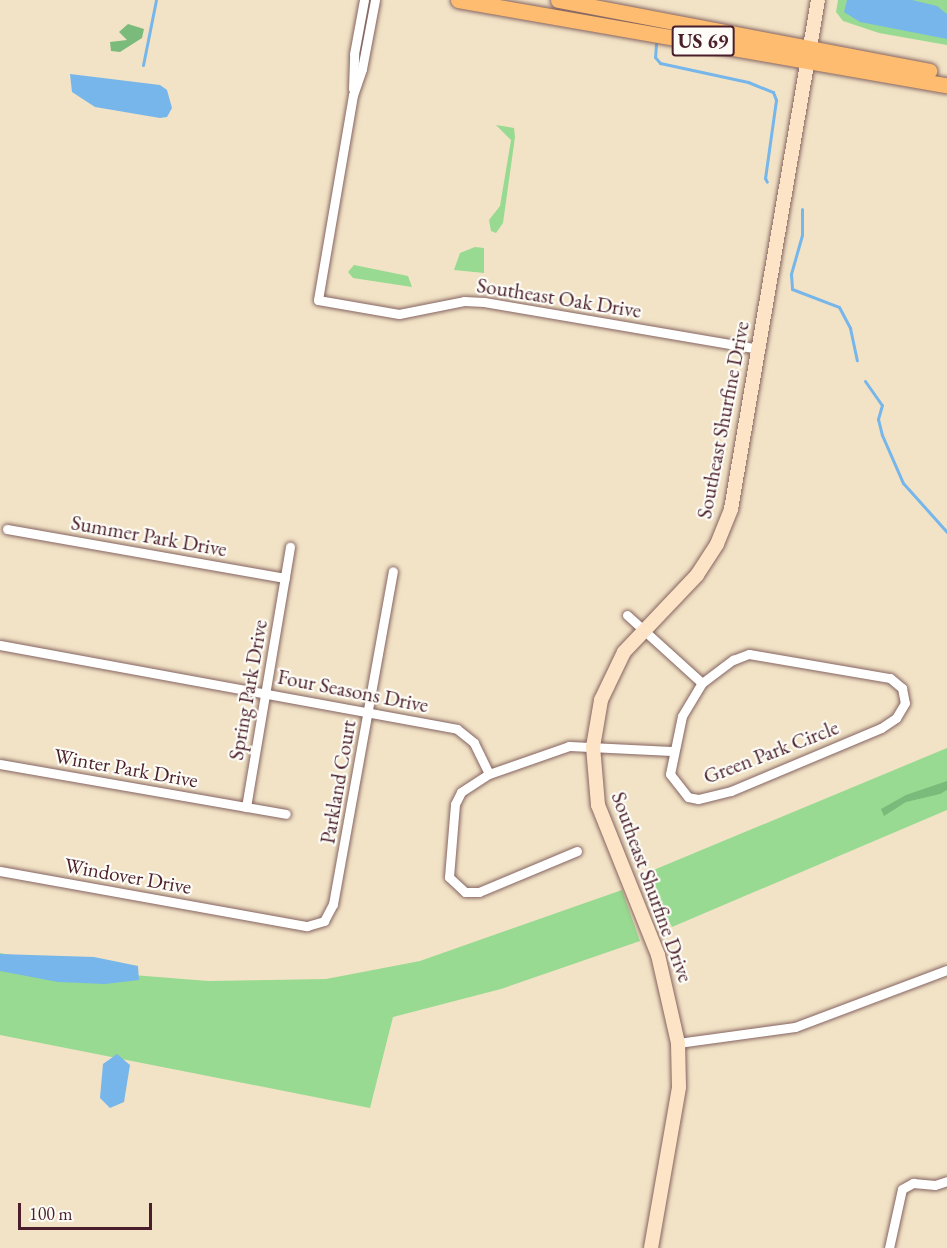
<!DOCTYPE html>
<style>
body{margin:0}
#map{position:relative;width:947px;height:1248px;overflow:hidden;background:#f2e3c6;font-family:"EB Garamond",serif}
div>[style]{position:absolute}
.green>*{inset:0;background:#98da91}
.forest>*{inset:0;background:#7aba7b}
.water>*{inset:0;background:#76b6ea}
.stream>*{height:3px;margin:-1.5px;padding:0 1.5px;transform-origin:1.5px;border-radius:1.5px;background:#76b6ea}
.roads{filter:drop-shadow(0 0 2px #856461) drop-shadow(0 0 2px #856461)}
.street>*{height:9px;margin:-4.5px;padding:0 4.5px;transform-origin:4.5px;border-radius:4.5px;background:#fff}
.secondary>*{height:14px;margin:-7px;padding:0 7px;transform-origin:7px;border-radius:7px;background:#fee4c6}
.primary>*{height:15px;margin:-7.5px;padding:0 7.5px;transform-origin:7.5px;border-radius:7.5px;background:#fdbc70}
span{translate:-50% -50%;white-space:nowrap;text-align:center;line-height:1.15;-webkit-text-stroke:4.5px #fdfcf7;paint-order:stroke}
.shield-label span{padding:2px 4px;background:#fdfcf7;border:2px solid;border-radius:4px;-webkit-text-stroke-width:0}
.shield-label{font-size:20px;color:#4a1f2b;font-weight:700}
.street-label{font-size:21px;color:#4a1f2b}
.scale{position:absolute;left:18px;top:1203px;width:134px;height:27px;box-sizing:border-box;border:3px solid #4a1f2b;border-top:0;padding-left:8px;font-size:18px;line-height:21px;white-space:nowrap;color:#4a1f2b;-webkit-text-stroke:4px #fdfcf7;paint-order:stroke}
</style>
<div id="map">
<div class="green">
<i style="clip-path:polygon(838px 0,947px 0,947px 45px,879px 33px,843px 21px,836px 12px)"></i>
<i style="clip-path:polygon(496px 125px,514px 128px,515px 137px,503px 223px,496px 233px,491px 231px,489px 220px,500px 206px,511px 140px)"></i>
<i style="clip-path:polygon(475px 247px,484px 248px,484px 273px,454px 270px,460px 253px)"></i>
<i style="clip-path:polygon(354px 265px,408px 276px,412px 287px,353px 278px,348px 272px)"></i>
<i style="clip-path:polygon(947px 748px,947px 810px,672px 927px,644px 874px)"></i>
<i style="clip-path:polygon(622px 890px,640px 941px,501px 989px,393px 1017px,370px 1108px,0 1035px,0 953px,108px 973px,208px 981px,326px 979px,420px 961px)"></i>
</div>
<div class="forest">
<i style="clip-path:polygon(128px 24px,144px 29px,142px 38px,120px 52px,111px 51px,110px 42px,127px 40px,119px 32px)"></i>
<i style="clip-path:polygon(947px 781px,947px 790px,940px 794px,906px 802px,884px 816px,881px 809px,906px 795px)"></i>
</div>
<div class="water">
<i style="clip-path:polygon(847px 0,912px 0,937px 6px,947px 14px,947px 39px,860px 22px,844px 12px)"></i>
<i style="clip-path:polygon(70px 74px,160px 85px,167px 90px,172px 108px,167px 117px,160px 118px,95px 107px,72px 92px)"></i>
<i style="clip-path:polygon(0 954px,94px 957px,138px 966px,139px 980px,105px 984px,58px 982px,0 971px)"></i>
<i style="clip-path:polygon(117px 1054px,130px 1065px,124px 1102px,110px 1108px,100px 1098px,103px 1064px)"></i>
</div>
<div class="stream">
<i style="left:656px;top:44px;width:13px;rotate:94deg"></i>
<i style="left:655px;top:57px;width:8px;rotate:50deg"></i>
<i style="left:660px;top:63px;width:90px;rotate:12.2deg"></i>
<i style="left:748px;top:82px;width:27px;rotate:22deg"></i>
<i style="left:773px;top:92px;width:9px;rotate:69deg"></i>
<i style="left:776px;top:100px;width:79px;rotate:98deg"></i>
<i style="left:765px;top:178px;width:4px;rotate:63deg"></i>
<i style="left:143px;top:65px;width:66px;rotate:-78.7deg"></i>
<i style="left:802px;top:209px;width:26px;rotate:90deg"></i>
<i style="left:802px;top:235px;width:41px;rotate:105.8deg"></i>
<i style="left:791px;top:274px;width:15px;rotate:86deg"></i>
<i style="left:792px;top:289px;width:50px;rotate:21deg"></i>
<i style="left:839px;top:307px;width:24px;rotate:62deg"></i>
<i style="left:850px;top:328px;width:33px;rotate:78deg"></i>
<i style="left:865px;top:381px;width:29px;rotate:55deg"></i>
<i style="left:882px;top:405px;width:15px;rotate:106deg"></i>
<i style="left:878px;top:419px;width:16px;rotate:76deg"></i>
<i style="left:882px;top:435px;width:52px;rotate:66.4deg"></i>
<i style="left:903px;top:483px;width:66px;rotate:48.1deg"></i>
</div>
<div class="roads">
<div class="street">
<i style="left:375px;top:0;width:70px;rotate:100.7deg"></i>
<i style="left:362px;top:69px;width:28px;rotate:109deg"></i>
<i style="left:353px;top:95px;width:208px;rotate:99.7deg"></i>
<i style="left:318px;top:300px;width:82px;rotate:9.8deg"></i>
<i style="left:399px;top:314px;width:66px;rotate:-11.3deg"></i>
<i style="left:464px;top:301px;width:20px;rotate:3deg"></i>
<i style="left:484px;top:302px;width:279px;rotate:9.7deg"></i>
<i style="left:353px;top:89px;width:35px;rotate:-88deg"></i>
<i style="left:354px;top:54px;width:55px;rotate:-79.5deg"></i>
<i style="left:7px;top:529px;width:282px;rotate:10deg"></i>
<i style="left:627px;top:615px;width:101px;rotate:42.2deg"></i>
<i style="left:0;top:645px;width:465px;rotate:10.4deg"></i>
<i style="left:457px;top:729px;width:22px;rotate:39deg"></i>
<i style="left:474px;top:743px;width:34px;rotate:64deg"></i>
<i style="left:749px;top:654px;width:143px;rotate:9.7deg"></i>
<i style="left:890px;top:678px;width:16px;rotate:40deg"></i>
<i style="left:902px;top:688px;width:15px;rotate:79deg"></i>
<i style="left:905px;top:703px;width:17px;rotate:121deg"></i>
<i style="left:896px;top:718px;width:18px;rotate:146deg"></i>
<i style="left:881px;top:728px;width:163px;rotate:157.2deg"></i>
<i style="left:731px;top:791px;width:34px;rotate:166deg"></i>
<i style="left:698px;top:799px;width:10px;rotate:-169deg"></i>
<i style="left:688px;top:797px;width:29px;rotate:-128deg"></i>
<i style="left:670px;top:774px;width:59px;rotate:-78.3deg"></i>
<i style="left:682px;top:716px;width:39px;rotate:-59deg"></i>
<i style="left:702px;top:683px;width:39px;rotate:-37deg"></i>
<i style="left:733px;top:660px;width:17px;rotate:-21deg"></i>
<i style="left:0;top:764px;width:290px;rotate:9.9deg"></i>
<i style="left:246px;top:807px;width:264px;rotate:-80.4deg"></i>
<i style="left:577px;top:851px;width:106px;rotate:157.3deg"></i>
<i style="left:479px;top:892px;width:14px;rotate:180deg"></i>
<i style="left:465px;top:892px;width:22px;rotate:-137deg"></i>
<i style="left:449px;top:877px;width:73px;rotate:-85.3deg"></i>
<i style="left:455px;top:804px;width:13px;rotate:-63deg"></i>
<i style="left:461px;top:792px;width:33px;rotate:-33deg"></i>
<i style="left:489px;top:774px;width:85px;rotate:-19.3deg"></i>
<i style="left:569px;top:746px;width:103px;rotate:2.8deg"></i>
<i style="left:0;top:871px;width:312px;rotate:10.2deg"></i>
<i style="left:307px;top:926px;width:18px;rotate:-16deg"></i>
<i style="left:324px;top:921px;width:19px;rotate:-62deg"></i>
<i style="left:333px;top:904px;width:338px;rotate:-79.8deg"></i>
<i style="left:678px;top:1043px;width:118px;rotate:-7.8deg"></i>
<i style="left:795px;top:1027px;width:162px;rotate:-20.6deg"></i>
<i style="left:889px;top:1248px;width:60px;rotate:-77.6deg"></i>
<i style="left:902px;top:1189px;width:13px;rotate:-29deg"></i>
<i style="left:913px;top:1183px;width:22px;rotate:5deg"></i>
<i style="left:935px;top:1185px;width:13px;rotate:-18deg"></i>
</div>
<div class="secondary">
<i style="left:651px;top:1248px;width:163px;rotate:-80.1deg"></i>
<i style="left:679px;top:1087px;width:44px;rotate:-91.3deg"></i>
<i style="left:678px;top:1043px;width:90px;rotate:-102.8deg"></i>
<i style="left:658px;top:955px;width:162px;rotate:-111.8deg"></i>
<i style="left:598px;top:805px;width:58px;rotate:-94.9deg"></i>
<i style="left:593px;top:747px;width:48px;rotate:-80.3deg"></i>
<i style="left:601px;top:700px;width:53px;rotate:-64.4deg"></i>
<i style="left:624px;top:652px;width:106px;rotate:-46.5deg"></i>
<i style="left:697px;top:575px;width:37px;rotate:-57deg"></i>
<i style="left:717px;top:544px;width:38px;rotate:-68deg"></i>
<i style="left:731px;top:509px;width:516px;rotate:-80.3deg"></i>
</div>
<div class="primary">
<i style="left:458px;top:0;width:496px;rotate:9.9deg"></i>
<i style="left:558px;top:0;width:378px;rotate:10.8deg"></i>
</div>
</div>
<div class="shield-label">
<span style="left:703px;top:41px">US 69</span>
</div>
<div class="street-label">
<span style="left:559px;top:298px;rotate:9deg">Southeast Oak Drive</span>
<span style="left:723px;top:420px;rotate:-79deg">Southeast Shurfine Drive</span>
<span style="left:149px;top:536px;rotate:10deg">Summer Park Drive</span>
<span style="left:248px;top:690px;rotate:-80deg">Spring Park Drive</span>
<span style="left:353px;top:691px;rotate:11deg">Four Seasons Drive</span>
<span style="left:771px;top:752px;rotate:-21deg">Green Park Circle</span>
<span style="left:126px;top:768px;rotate:10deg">Winter Park Drive</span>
<span style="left:338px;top:782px;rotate:-80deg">Parkland Court</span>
<span style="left:128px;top:876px;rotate:10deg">Windover Drive</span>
<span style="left:652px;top:887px;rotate:70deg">Southeast Shurfine Drive</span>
</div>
<div class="scale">100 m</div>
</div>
